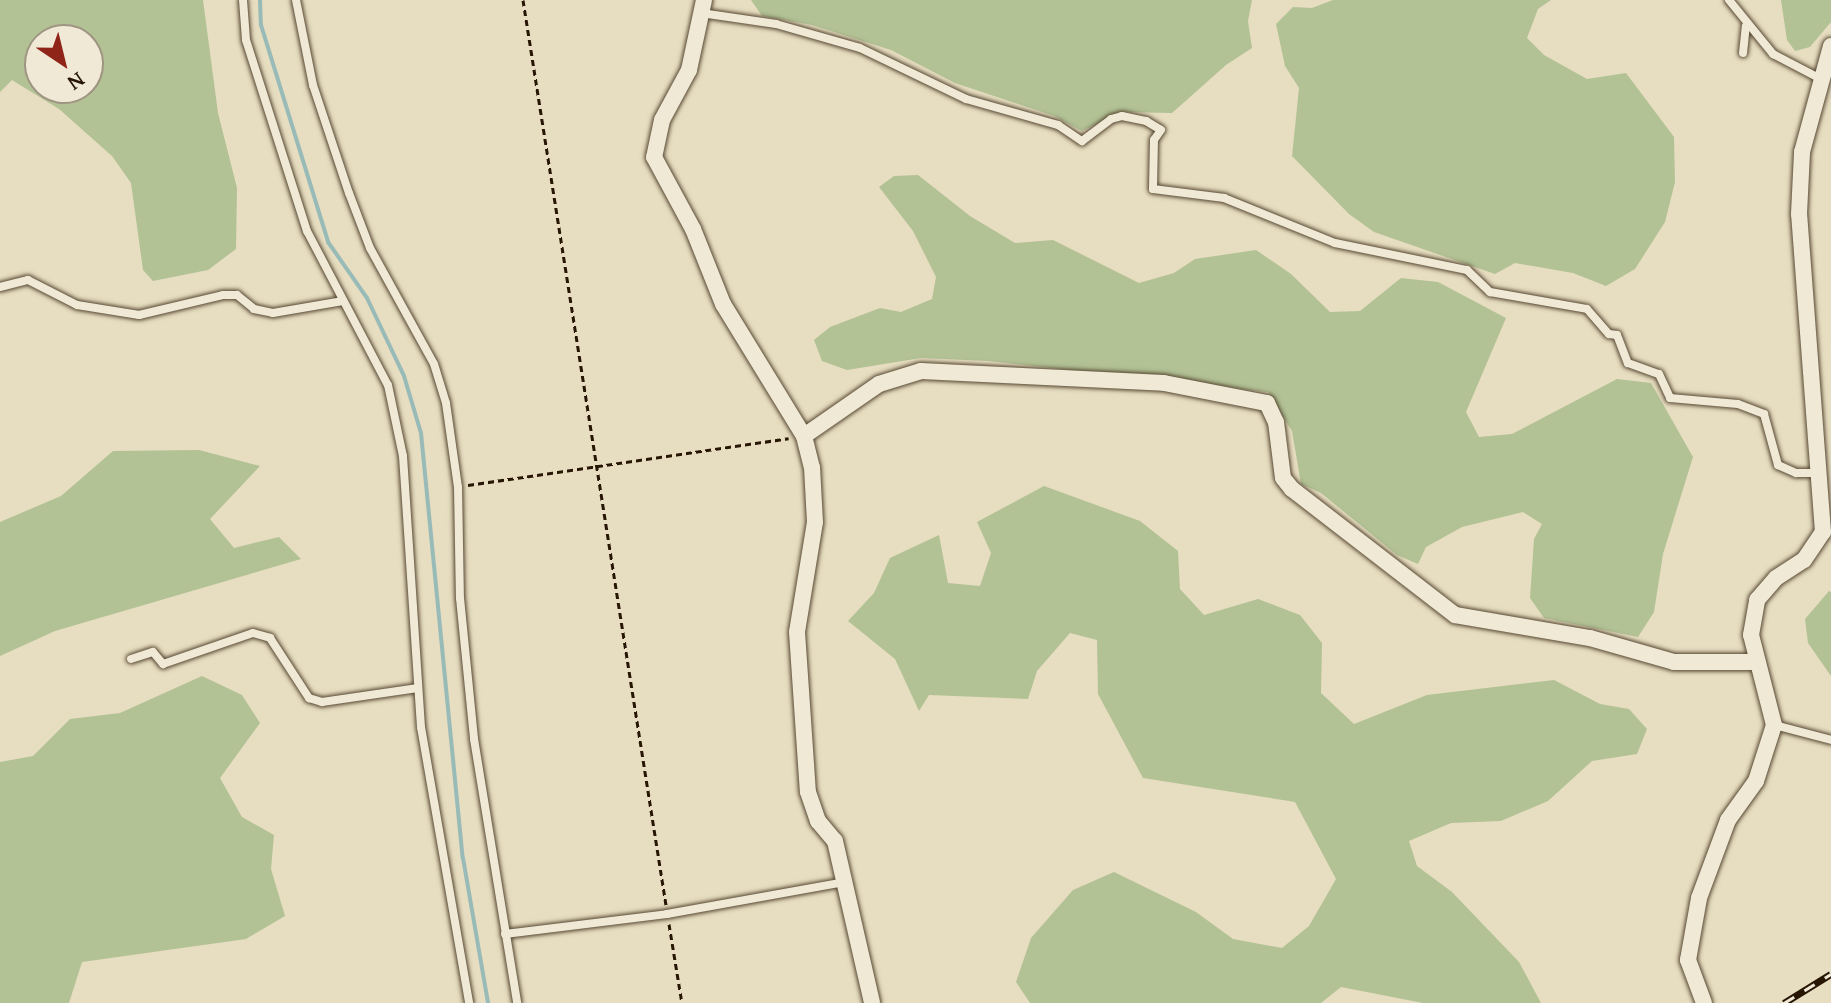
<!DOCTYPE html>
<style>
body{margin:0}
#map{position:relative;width:1831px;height:1003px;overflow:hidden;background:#e7ddc0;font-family:"Gentium Book Plus",serif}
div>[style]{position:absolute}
.green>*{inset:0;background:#b2c295}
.stream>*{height:4px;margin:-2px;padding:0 2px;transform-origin:2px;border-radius:2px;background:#98bbb8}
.path>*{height:3px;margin-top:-1.5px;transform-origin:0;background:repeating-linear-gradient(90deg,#271603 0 6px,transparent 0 10px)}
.roads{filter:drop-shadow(0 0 2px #574832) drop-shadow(0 0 2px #574832)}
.service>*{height:8px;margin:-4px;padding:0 4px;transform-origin:4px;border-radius:4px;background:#efe9d6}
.minor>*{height:16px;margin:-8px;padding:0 8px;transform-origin:8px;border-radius:8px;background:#efe9d6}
.rail>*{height:7px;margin-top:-3.5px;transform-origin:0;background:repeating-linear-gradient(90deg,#efe9d6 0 12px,#271603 0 24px);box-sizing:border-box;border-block:2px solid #271603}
span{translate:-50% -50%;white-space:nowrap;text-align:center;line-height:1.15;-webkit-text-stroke:6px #efe9d6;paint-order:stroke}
.north{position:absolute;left:24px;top:24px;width:80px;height:80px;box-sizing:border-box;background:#efe9d6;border:2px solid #9f9582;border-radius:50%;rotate:145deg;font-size:22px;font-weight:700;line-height:32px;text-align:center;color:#271603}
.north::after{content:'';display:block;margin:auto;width:28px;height:36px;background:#8f2418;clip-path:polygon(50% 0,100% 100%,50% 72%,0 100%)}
</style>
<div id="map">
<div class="green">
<i style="clip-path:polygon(evenodd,0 0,203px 0,218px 113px,237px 188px,236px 249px,208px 270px,153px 281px,143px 270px,131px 183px,112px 156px,59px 109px,12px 80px,0 92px,0 0,40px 40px,88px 40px,88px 88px,40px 88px,40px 40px)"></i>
<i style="clip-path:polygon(751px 0,1252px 0,1248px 21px,1252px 48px,1226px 65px,1172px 113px,1121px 112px,1082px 131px,1054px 116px,955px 83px,891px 50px,812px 25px,762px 16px)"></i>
<i style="clip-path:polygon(1333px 0,1551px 0,1538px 9px,1527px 38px,1544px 55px,1587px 79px,1626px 73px,1674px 137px,1675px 182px,1665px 222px,1635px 269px,1606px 286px,1573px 273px,1515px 263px,1495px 274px,1374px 232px,1349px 214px,1292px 156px,1299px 88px,1285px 66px,1276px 24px,1293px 7px,1312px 8px)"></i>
<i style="clip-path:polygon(1781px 0,1831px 0,1831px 22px,1810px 47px,1795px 51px,1787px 40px)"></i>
<i style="clip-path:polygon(918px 175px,970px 216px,1015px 243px,1053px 240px,1139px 283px,1174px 273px,1195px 259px,1256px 250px,1291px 274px,1330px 312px,1360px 311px,1401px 278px,1438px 282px,1506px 318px,1466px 412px,1479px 437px,1512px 434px,1617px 379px,1651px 383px,1693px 457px,1663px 554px,1654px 612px,1638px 637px,1544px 618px,1530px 598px,1534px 539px,1542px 524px,1523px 512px,1462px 527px,1426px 547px,1418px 564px,1397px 555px,1321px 493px,1301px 484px,1292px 431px,1268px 392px,988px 361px,921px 358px,847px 370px,822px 361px,814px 340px,830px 327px,880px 308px,901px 312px,932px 299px,936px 277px,913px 231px,879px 187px,894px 176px)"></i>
<i style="clip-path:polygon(199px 450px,260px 466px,210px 519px,234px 548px,279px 537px,301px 559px,55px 631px,0 656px,0 522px,61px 496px,113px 451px)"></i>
<i style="clip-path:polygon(1044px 486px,1140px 521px,1178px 551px,1180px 589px,1204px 615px,1258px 599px,1300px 615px,1322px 643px,1321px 693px,1354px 724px,1427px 695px,1554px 680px,1600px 704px,1629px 709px,1647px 729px,1637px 754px,1592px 761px,1548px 801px,1501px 821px,1451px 823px,1409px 841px,1417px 866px,1452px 892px,1519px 962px,1541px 1003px,1423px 1003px,1341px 987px,1321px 1003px,1030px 1003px,1016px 982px,1031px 938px,1073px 890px,1114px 872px,1196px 912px,1233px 939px,1282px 948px,1309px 926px,1336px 879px,1295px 802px,1143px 778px,1098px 694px,1097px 640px,1070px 633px,1037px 671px,1028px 699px,929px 695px,919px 711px,895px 659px,848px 621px,874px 593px,890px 558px,939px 535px,948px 583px,980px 586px,991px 553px,977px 522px)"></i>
<i style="clip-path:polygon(1829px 591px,1831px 592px,1831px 676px,1808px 643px,1805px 619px)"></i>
<i style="clip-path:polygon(202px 676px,242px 695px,260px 723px,220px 778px,242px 817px,274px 835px,271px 869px,285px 916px,246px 939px,82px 962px,69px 1003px,0 1003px,0 762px,33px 756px,70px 719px,120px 713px)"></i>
</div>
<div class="stream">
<i style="left:260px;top:0;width:25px;rotate:88deg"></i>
<i style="left:261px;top:25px;width:227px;rotate:72.8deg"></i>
<i style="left:328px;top:242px;width:68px;rotate:55.1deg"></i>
<i style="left:367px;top:298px;width:86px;rotate:64.6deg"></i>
<i style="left:404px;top:376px;width:59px;rotate:73.4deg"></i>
<i style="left:421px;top:433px;width:427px;rotate:84.4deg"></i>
<i style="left:463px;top:858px;width:147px;rotate:80.2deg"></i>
</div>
<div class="path">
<i style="left:523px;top:0;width:916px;rotate:81.02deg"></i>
<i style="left:468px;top:485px;width:324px;rotate:-8.3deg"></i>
<i style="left:669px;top:924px;width:80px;rotate:80.7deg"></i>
</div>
<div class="roads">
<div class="service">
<i style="left:243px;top:0;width:40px;rotate:85.7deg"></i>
<i style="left:246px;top:40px;width:201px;rotate:72.3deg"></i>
<i style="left:307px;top:231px;width:174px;rotate:62.3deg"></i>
<i style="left:388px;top:385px;width:73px;rotate:78.1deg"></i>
<i style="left:403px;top:456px;width:272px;rotate:86.2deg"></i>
<i style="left:421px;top:727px;width:280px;rotate:80.1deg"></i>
<i style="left:296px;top:0;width:87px;rotate:78.7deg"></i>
<i style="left:313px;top:85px;width:114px;rotate:71.6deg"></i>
<i style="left:349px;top:193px;width:59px;rotate:69.1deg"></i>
<i style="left:370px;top:248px;width:132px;rotate:61.1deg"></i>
<i style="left:434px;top:364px;width:41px;rotate:72.9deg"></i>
<i style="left:446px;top:403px;width:85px;rotate:81.9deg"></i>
<i style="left:458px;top:487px;width:111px;rotate:89deg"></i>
<i style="left:460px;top:598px;width:142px;rotate:84.3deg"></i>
<i style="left:474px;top:739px;width:267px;rotate:80.7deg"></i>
<i style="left:1729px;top:0;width:70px;rotate:50.8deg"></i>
<i style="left:1773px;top:54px;width:54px;rotate:27.5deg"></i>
<i style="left:701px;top:13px;width:76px;rotate:8.3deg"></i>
<i style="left:776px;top:24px;width:87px;rotate:15.9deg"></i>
<i style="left:860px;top:48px;width:118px;rotate:25.7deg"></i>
<i style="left:966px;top:99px;width:96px;rotate:15.8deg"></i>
<i style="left:1058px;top:125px;width:29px;rotate:34deg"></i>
<i style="left:1082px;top:141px;width:36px;rotate:-37deg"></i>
<i style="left:1111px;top:119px;width:11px;rotate:-15deg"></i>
<i style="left:1122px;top:116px;width:25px;rotate:12deg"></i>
<i style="left:1146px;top:121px;width:17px;rotate:31deg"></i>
<i style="left:1161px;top:130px;width:12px;rotate:125deg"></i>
<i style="left:1154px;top:140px;width:49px;rotate:91.2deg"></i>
<i style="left:1153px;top:189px;width:72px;rotate:7.2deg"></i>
<i style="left:1224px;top:198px;width:120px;rotate:22.1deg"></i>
<i style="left:1335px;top:243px;width:135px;rotate:11.6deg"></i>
<i style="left:1467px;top:270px;width:32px;rotate:44deg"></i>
<i style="left:1490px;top:292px;width:98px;rotate:9.9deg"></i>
<i style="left:1587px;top:309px;width:33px;rotate:49deg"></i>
<i style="left:1609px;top:334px;width:8px;rotate:7deg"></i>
<i style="left:1617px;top:335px;width:30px;rotate:69deg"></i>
<i style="left:1628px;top:363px;width:33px;rotate:20deg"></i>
<i style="left:1659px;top:374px;width:26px;rotate:65deg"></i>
<i style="left:1670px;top:398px;width:68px;rotate:5deg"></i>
<i style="left:1738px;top:404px;width:28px;rotate:21deg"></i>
<i style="left:1764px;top:414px;width:53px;rotate:74.6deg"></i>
<i style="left:1778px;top:465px;width:20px;rotate:24deg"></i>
<i style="left:1796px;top:473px;width:25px"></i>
<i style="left:1743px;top:53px;width:27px;rotate:-84deg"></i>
<i style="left:0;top:287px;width:29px;rotate:-14deg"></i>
<i style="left:28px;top:280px;width:55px;rotate:27deg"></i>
<i style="left:77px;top:305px;width:63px;rotate:9.2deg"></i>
<i style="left:139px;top:315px;width:86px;rotate:-13.4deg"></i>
<i style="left:223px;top:295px;width:14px"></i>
<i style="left:237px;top:295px;width:22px;rotate:39deg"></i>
<i style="left:254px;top:309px;width:19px;rotate:12deg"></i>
<i style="left:273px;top:313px;width:71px;rotate:-9.7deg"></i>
<i style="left:131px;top:659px;width:23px;rotate:-18deg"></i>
<i style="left:153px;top:652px;width:16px;rotate:50deg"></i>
<i style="left:163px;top:664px;width:95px;rotate:-19deg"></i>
<i style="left:253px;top:633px;width:18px;rotate:16deg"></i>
<i style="left:270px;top:638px;width:72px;rotate:57deg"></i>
<i style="left:309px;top:698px;width:14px;rotate:17deg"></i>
<i style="left:322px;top:702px;width:97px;rotate:-8.3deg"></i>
<i style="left:1774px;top:725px;width:59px;rotate:14.7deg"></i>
<i style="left:505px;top:934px;width:163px;rotate:-7deg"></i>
<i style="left:667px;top:914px;width:180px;rotate:-10.2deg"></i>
</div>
<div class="minor">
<i style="left:704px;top:0;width:72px;rotate:102.1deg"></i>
<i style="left:689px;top:70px;width:57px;rotate:118.4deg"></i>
<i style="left:662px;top:120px;width:38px;rotate:102deg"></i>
<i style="left:654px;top:157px;width:82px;rotate:61.6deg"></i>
<i style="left:693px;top:229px;width:81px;rotate:68.2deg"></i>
<i style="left:723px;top:304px;width:155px;rotate:58.5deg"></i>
<i style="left:804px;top:436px;width:32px;rotate:76deg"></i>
<i style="left:812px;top:467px;width:55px;rotate:86.9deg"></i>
<i style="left:815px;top:522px;width:111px;rotate:99.3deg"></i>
<i style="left:797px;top:632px;width:160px;rotate:86.1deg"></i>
<i style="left:808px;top:792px;width:31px;rotate:71deg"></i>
<i style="left:818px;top:821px;width:26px;rotate:50deg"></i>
<i style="left:835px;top:841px;width:166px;rotate:77.1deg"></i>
<i style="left:804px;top:436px;width:91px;rotate:-34.7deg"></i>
<i style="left:879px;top:384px;width:44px;rotate:-17.2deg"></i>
<i style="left:921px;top:371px;width:243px;rotate:2.8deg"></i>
<i style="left:1164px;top:383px;width:105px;rotate:11deg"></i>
<i style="left:1267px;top:403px;width:21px;rotate:65deg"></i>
<i style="left:1276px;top:422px;width:56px;rotate:82.9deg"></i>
<i style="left:1283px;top:478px;width:14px;rotate:51deg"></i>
<i style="left:1292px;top:489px;width:206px;rotate:37.7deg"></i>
<i style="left:1455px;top:615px;width:137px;rotate:9.7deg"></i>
<i style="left:1590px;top:638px;width:87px;rotate:15.9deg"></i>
<i style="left:1674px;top:662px;width:81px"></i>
<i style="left:1704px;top:1003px;width:46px;rotate:-110.4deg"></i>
<i style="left:1688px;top:960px;width:63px;rotate:-79.9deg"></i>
<i style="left:1699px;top:898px;width:83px;rotate:-69.6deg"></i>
<i style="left:1728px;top:820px;width:48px;rotate:-54.3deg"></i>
<i style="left:1756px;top:781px;width:59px;rotate:-72.2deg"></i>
<i style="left:1774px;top:725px;width:93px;rotate:-104.3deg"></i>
<i style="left:1751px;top:635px;width:36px;rotate:-80deg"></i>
<i style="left:1757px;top:600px;width:29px;rotate:-49deg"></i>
<i style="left:1776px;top:578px;width:33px;rotate:-33deg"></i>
<i style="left:1804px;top:560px;width:34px;rotate:-56deg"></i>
<i style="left:1823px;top:532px;width:319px;rotate:-94.3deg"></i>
<i style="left:1799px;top:214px;width:62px;rotate:-87.2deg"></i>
<i style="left:1802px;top:152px;width:110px;rotate:-74.7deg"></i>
</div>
</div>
<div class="rail">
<i style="left:1784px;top:1003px;width:55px;rotate:-31.7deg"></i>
</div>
<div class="north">N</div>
</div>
